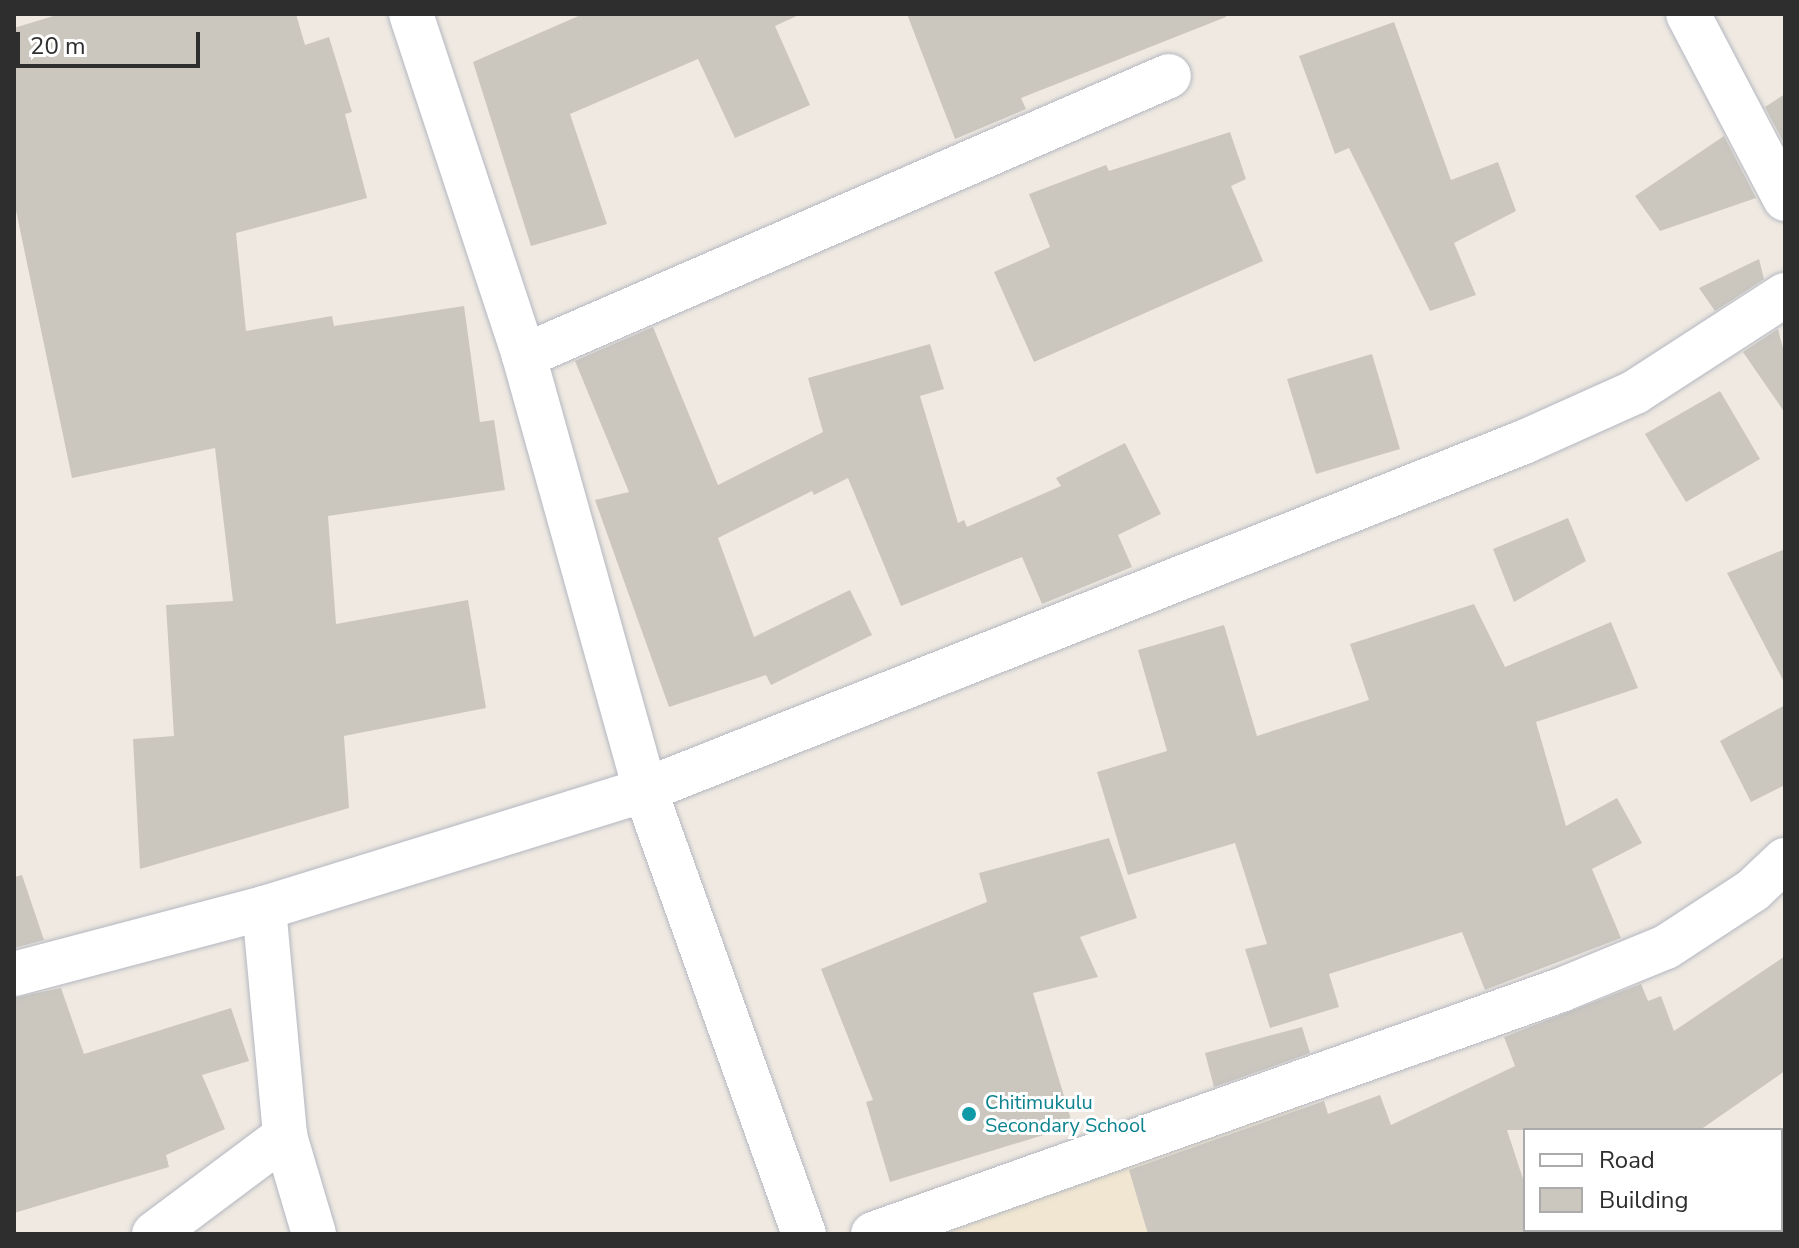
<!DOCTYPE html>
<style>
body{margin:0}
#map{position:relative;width:1799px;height:1248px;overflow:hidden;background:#efe9e1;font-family:"Nunito Sans",sans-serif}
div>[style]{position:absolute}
.education>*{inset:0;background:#f0e6d1}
.building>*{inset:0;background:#cbc7bf}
.roads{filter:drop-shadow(0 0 2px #b4b7c1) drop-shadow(0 0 2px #b4b7c1)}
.minor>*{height:44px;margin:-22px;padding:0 22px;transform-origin:22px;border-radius:22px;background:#fff}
.dots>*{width:22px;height:22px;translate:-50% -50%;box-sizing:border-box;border:4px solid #fff;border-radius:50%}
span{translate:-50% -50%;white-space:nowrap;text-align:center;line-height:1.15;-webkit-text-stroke:6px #fff;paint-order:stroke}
.culture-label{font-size:20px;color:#0d838f}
.left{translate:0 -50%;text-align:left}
.frame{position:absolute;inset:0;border:16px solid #2e2e2e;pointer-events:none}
.legend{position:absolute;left:1523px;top:1128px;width:260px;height:104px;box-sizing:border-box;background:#fff;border:2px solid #ababab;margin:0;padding:10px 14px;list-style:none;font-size:24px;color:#2e2e2e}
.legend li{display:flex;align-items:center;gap:16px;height:40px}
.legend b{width:40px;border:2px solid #ababab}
.scale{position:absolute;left:16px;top:32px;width:184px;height:36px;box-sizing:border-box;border:4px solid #2e2e2e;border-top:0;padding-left:10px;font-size:24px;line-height:28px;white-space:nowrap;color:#2e2e2e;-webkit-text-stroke:6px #fff;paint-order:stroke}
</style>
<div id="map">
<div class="education">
<i style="clip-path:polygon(1299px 1093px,1346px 1234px,917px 1234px,904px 1197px,1058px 1146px)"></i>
</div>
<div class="building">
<i style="clip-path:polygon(60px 14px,296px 14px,305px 45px,329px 37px,352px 112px,345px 114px,367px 198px,236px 233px,246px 331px,332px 316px,334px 326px,464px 306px,480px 422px,494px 420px,505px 490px,328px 516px,336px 624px,468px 600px,486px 708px,344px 736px,349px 808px,140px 869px,133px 739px,174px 736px,166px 605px,233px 601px,215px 448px,72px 478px,14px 201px,14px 28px)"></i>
<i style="clip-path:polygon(583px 14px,801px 14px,775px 26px,810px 105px,735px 138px,698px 59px,570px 114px,607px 224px,531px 246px,473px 62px)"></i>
<i style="clip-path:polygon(907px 14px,1226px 14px,1226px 17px,1021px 98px,1026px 109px,955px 139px)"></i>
<i style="clip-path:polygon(1394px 22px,1451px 180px,1498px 162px,1516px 211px,1454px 243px,1476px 295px,1430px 311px,1349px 148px,1335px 154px,1299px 56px)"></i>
<i style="clip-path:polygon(1785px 94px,1785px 145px,1765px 107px)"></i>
<i style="clip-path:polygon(1230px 132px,1246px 179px,1231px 186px,1263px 261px,1034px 362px,994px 272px,1050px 247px,1029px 194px,1106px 165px,1109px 171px)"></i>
<i style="clip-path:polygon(1724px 136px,1756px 198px,1660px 231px,1635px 196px)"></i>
<i style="clip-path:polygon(1759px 259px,1764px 279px,1715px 311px,1699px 288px)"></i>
<i style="clip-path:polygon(653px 327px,718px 485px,823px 432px,808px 378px,930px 344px,944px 389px,920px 396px,958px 523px,964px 520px,967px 527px,1061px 486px,1056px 478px,1125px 443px,1161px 514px,1118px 535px,1132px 567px,1042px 604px,1022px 557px,901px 606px,848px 478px,814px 495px,812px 491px,718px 538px,754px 637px,850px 590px,872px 635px,771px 685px,766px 675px,669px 707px,595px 500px,629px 492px,575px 361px)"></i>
<i style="clip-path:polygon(1778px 329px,1785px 356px,1785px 413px,1743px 352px)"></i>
<i style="clip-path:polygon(1372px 354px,1400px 449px,1316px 474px,1287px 379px)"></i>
<i style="clip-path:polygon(1720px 391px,1760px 459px,1686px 502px,1645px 434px)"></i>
<i style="clip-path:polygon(1568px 518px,1586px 561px,1514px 602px,1493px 549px)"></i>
<i style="clip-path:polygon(1785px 549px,1785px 684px,1727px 573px)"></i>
<i style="clip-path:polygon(1474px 604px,1505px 667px,1611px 622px,1638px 688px,1536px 722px,1566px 826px,1617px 798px,1642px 843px,1592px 869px,1621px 938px,1485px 990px,1462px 932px,1329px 974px,1339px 1007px,1270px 1028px,1245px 949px,1267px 944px,1235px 843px,1128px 875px,1097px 772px,1167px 751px,1138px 650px,1224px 625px,1257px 736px,1369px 700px,1350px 644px)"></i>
<i style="clip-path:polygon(1785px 705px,1785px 785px,1751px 802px,1720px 741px)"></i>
<i style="clip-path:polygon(1109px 838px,1137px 918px,1080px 937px,1098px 977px,1033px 993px,1073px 1126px,890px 1182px,866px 1102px,873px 1100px,821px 969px,987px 902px,979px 873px)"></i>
<i style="clip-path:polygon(22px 875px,44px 940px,14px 948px,14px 877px)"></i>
<i style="clip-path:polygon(1785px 956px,1785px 1071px,1700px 1130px,1507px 1130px,1525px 1185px,1525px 1234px,1148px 1234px,1129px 1170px,1324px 1101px,1328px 1114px,1380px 1095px,1391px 1125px,1515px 1066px,1504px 1037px,1641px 984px,1648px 1001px,1661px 996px,1674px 1031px)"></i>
<i style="clip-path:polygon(61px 988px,84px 1054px,231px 1008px,249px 1061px,202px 1075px,225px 1129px,166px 1155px,169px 1167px,14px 1213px,14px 998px)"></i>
<i style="clip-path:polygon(1302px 1027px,1310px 1053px,1214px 1087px,1205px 1053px)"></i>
</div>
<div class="roads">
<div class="minor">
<i style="left:411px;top:14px;width:360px;rotate:71.7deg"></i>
<i style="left:524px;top:356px;width:451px;rotate:74.4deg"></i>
<i style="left:645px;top:790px;width:472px;rotate:70.3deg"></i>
<i style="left:1688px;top:14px;width:209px;rotate:62.3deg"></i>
<i style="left:524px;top:356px;width:703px;rotate:-23.47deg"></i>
<i style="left:264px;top:908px;width:229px;rotate:84.7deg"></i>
<i style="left:285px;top:1136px;width:102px;rotate:73.5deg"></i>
<i style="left:14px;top:974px;width:259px;rotate:-14.8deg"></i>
<i style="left:264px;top:908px;width:399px;rotate:-17.2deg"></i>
<i style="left:645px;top:790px;width:945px;rotate:-21.6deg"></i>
<i style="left:1524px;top:442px;width:122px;rotate:-24.2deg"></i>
<i style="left:1635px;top:392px;width:179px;rotate:-32.9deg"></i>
<i style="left:154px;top:1234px;width:164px;rotate:-36.8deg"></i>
<i style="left:873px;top:1234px;width:730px;rotate:-19.53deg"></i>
<i style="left:1561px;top:990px;width:113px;rotate:-22.3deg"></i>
<i style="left:1666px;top:947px;width:104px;rotate:-33.2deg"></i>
<i style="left:1753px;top:890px;width:44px;rotate:-43.2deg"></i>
</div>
</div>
<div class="dots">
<i style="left:969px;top:1114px;background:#0f9aa8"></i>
</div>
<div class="culture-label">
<span class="left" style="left:985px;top:1114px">Chitimukulu<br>Secondary School</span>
</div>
<div class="frame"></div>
<ul class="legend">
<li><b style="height:10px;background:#fff"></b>Road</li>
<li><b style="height:22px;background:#cbc7bf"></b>Building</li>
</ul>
<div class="scale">20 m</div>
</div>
